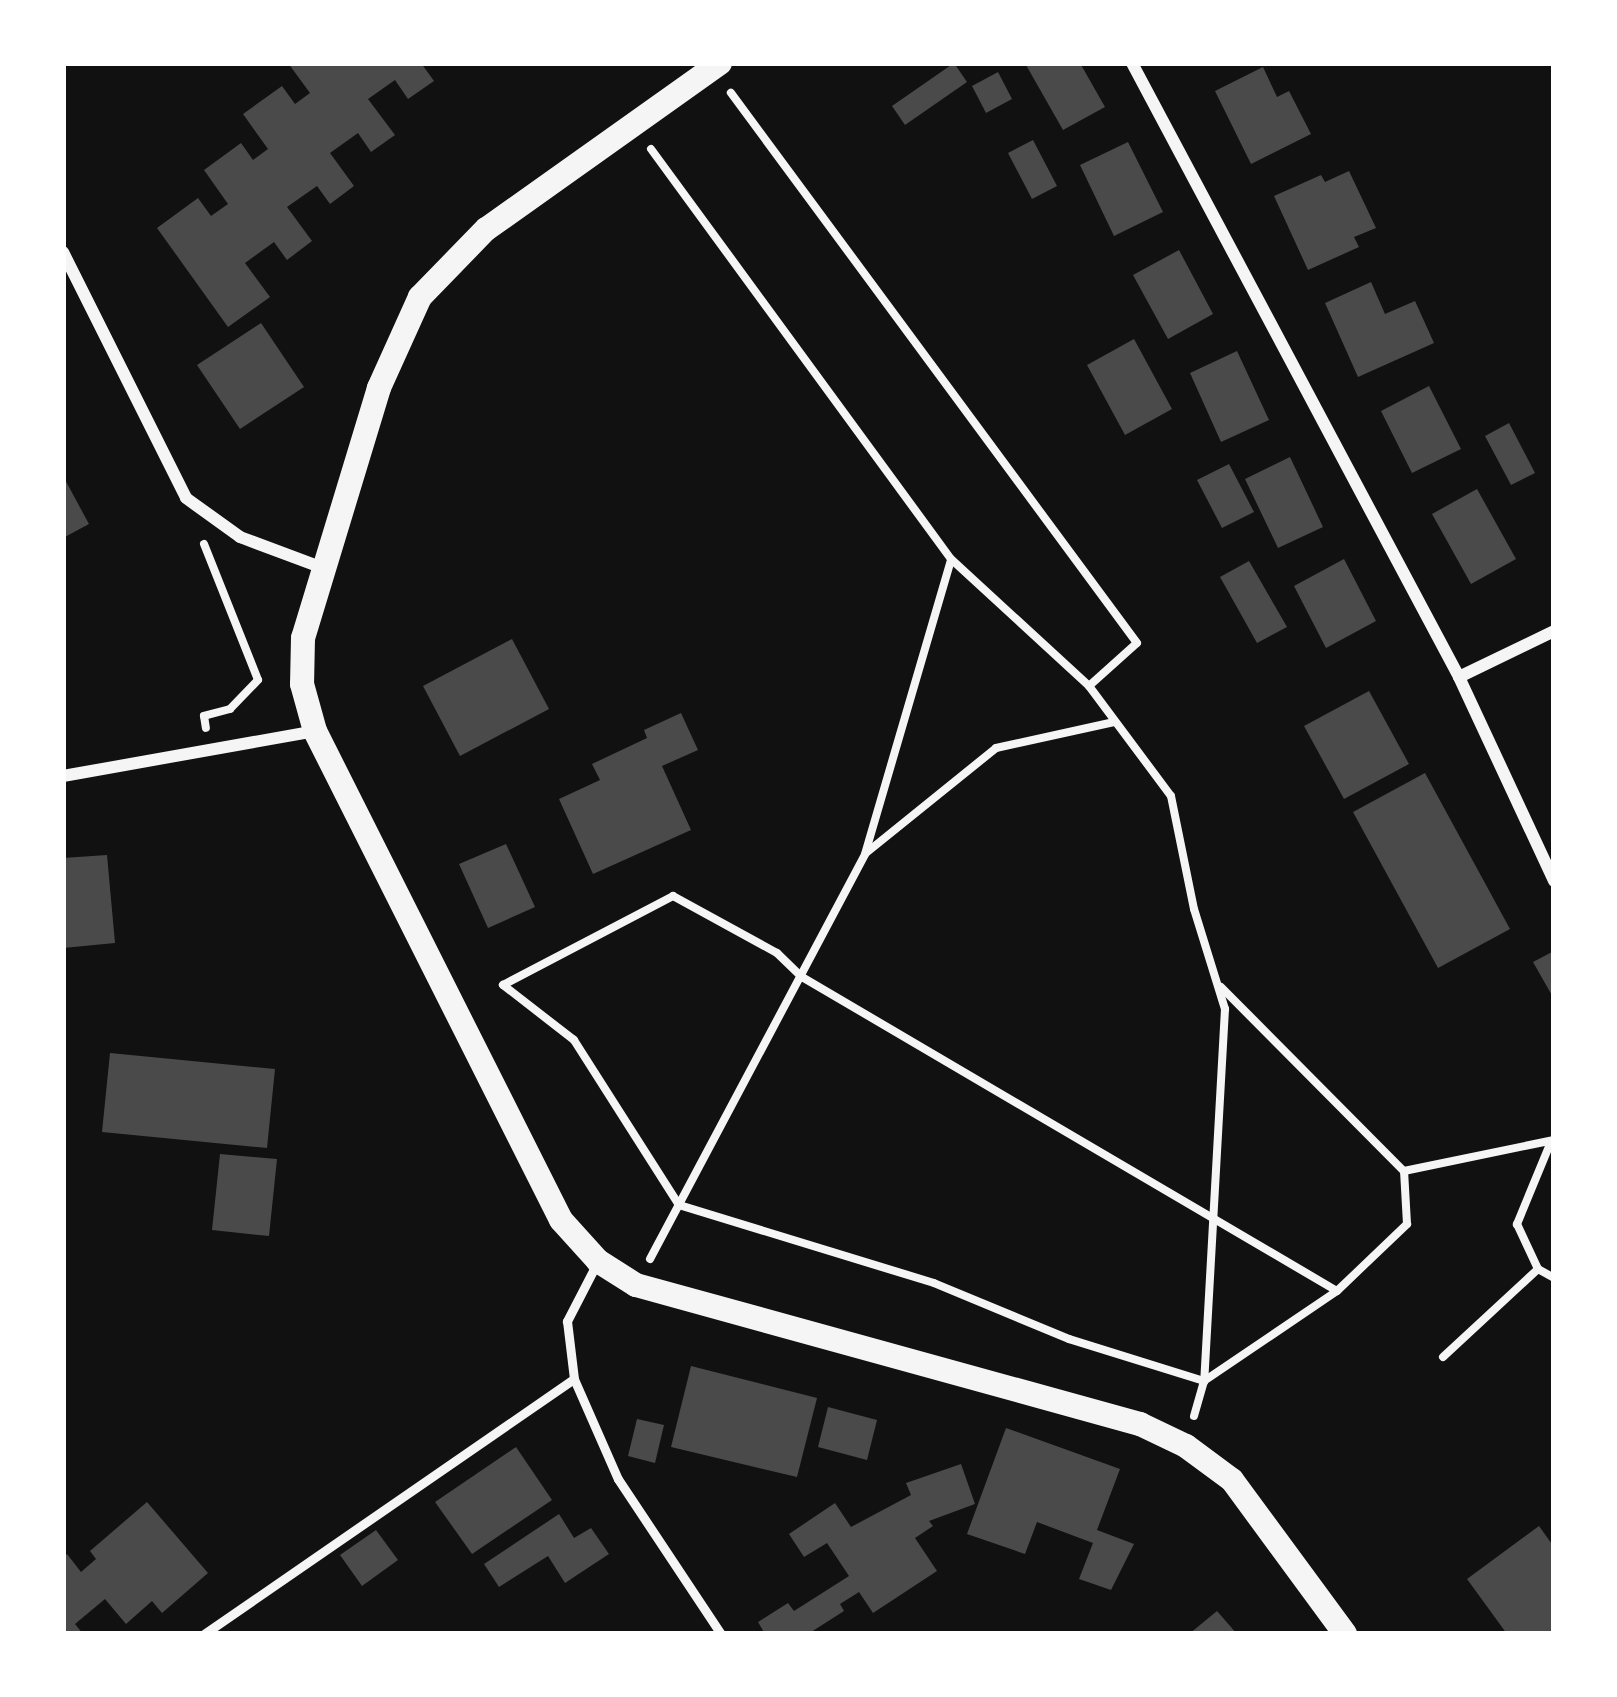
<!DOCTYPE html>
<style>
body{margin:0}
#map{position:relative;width:1617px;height:1697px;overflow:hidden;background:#111;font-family:Arial,sans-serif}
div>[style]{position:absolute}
.building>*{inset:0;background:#4a4a4a}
.path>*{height:8px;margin:-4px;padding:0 4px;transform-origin:4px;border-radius:4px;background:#f5f5f5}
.service>*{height:9px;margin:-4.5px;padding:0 4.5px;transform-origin:4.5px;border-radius:4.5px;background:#f5f5f5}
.minor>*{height:12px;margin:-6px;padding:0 6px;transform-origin:6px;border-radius:6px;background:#f5f5f5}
.secondary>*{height:24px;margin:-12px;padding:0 12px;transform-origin:12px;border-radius:12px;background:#f5f5f5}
span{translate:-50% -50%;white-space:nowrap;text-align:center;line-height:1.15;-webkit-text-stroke:12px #fff;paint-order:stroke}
.frame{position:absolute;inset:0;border:66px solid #fff;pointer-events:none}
</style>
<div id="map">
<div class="building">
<i style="clip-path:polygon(288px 63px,421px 63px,434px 81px,408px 99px,395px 80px,368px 99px,395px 135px,371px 152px,358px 133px,330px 153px,354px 186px,330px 204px,317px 186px,287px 207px,312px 241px,287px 260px,274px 242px,245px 263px,270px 297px,228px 327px,157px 228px,198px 198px,211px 216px,228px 204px,204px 170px,241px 143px,253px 160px,268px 149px,243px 114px,282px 86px,295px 104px,310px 93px)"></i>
<i style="clip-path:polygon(954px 63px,967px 82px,905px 125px,892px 106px)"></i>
<i style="clip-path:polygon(1080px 63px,1105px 107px,1063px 130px,1026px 65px)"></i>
<i style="clip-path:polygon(1263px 67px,1277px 97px,1289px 91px,1311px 134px,1251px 164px,1215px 91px)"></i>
<i style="clip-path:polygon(998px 72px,1012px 99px,986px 113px,972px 86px)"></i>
<i style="clip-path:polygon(1033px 140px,1057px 186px,1032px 199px,1008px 153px)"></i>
<i style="clip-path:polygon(1128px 142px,1163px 212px,1114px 236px,1080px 165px)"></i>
<i style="clip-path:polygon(1349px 171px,1376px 228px,1354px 237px,1359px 247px,1308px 270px,1274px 196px,1321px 175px,1325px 182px)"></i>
<i style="clip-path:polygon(1179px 250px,1213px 314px,1168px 339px,1133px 275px)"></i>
<i style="clip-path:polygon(1371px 282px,1385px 314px,1415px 301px,1434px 343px,1358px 377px,1325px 303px)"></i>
<i style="clip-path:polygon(261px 323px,304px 387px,240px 429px,197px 365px)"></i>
<i style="clip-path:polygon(1134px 339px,1172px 409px,1125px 435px,1087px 365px)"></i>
<i style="clip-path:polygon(1237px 351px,1269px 420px,1221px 442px,1190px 373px)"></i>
<i style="clip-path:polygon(1429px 386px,1461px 449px,1412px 473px,1381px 411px)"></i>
<i style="clip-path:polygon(1509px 423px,1535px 473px,1511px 485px,1485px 436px)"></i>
<i style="clip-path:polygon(1290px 457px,1323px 527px,1278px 548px,1245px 479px)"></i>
<i style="clip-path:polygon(1229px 464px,1254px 512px,1222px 528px,1197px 480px)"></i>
<i style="clip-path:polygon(63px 476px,89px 524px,63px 538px)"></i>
<i style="clip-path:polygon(1477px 489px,1516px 559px,1471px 584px,1432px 514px)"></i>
<i style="clip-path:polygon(1344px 559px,1376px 621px,1326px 648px,1294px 586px)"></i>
<i style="clip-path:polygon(1249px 561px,1287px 627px,1257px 643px,1220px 577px)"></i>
<i style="clip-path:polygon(512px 639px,549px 709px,460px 756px,423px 686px)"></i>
<i style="clip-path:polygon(1369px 691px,1409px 764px,1344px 799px,1304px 726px)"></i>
<i style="clip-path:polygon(681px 713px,698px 750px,662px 766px,691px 830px,593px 874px,559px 799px,600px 780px,592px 764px,647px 738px,644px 730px)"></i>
<i style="clip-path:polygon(1425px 773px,1510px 929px,1438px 968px,1353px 812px)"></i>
<i style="clip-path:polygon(506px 844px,535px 907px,488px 928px,459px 864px)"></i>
<i style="clip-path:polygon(107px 855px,115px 943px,63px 948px,63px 858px)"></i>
<i style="clip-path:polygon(1554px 951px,1554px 999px,1533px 962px)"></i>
<i style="clip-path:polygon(110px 1053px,275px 1069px,267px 1148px,102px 1132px)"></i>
<i style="clip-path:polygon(220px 1154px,277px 1159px,269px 1236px,212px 1230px)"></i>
<i style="clip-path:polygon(691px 1366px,817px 1398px,797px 1477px,671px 1447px)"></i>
<i style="clip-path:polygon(828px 1407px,877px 1420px,867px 1460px,818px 1447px)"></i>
<i style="clip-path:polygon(637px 1419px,664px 1425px,655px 1463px,628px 1456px)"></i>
<i style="clip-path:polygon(1006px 1428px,1120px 1469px,1097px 1530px,1134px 1544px,1111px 1590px,1079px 1579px,1093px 1543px,1037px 1522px,1025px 1554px,967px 1534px)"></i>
<i style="clip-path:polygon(516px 1447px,552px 1500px,472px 1554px,435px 1502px)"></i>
<i style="clip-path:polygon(961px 1464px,975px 1504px,929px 1521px,933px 1526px,915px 1538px,937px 1571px,873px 1613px,859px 1592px,840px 1604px,844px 1611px,808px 1634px,765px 1634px,758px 1622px,788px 1603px,794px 1611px,849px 1576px,827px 1543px,804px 1557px,789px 1534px,835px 1503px,851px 1527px,911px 1495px,906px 1483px)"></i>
<i style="clip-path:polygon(147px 1502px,208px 1573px,162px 1613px,152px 1601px,126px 1624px,105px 1599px,75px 1624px,83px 1634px,63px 1634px,63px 1558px,67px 1554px,81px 1572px,96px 1559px,90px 1551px)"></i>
<i style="clip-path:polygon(559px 1514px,574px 1538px,591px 1528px,609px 1554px,565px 1583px,548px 1556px,499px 1587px,484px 1564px)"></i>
<i style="clip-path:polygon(1539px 1526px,1554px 1547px,1554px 1634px,1507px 1634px,1467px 1579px)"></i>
<i style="clip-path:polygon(376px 1530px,398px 1560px,362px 1586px,340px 1555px)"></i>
<i style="clip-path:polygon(1217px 1611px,1237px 1634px,1189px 1634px)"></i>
</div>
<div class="path">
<i style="left:651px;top:149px;width:508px;rotate:53.81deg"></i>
<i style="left:951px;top:559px;width:188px;rotate:42.6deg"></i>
<i style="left:1089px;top:686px;width:64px;rotate:-41.9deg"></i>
<i style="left:1137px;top:643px;width:684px;rotate:-126.43deg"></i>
<i style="left:204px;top:544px;width:146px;rotate:68.3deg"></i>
<i style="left:258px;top:680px;width:40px;rotate:134deg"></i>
<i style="left:230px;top:709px;width:27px;rotate:165deg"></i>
<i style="left:204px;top:716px;width:12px;rotate:81deg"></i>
<i style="left:1089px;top:686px;width:137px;rotate:53.3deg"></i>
<i style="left:1171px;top:796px;width:115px;rotate:78.5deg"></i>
<i style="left:1194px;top:909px;width:105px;rotate:72.8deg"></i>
<i style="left:1225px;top:1009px;width:373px;rotate:93.2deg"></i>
<i style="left:1204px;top:1381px;width:161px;rotate:-34.1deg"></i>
<i style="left:1337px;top:1291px;width:97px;rotate:-43.7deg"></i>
<i style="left:1407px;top:1224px;width:53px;rotate:-93.2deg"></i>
<i style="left:866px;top:853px;width:167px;rotate:-38.9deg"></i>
<i style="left:996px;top:748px;width:121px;rotate:-12.4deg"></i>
<i style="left:1221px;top:987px;width:260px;rotate:45.2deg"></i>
<i style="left:1404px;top:1171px;width:153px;rotate:-11.7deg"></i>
<i style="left:1550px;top:1144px;width:87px;rotate:112.4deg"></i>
<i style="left:1517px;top:1224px;width:50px;rotate:65deg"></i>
<i style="left:1538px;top:1269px;width:18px;rotate:29deg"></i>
<i style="left:650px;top:1259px;width:459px;rotate:-62deg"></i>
<i style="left:865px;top:854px;width:306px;rotate:-73.7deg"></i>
<i style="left:1443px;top:1357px;width:129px;rotate:-42.8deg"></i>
<i style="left:1194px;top:1416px;width:36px;rotate:-74deg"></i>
<i style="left:1204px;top:1381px;width:141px;rotate:-162.7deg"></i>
<i style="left:1069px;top:1339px;width:146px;rotate:-157.5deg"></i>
<i style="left:934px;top:1283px;width:267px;rotate:-163deg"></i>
<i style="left:679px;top:1205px;width:196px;rotate:-122.5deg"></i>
<i style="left:574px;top:1040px;width:90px;rotate:-142.2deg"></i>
<i style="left:503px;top:985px;width:192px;rotate:-27.6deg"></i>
<i style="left:673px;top:896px;width:119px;rotate:28.7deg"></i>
<i style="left:777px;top:953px;width:35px;rotate:44deg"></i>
<i style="left:802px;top:977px;width:620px;rotate:30.41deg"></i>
</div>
<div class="service">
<i style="left:598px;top:1261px;width:68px;rotate:117.3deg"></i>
<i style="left:567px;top:1321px;width:58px;rotate:83.1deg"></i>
<i style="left:574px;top:1379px;width:109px;rotate:66.3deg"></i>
<i style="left:618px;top:1479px;width:186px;rotate:56.4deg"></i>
<i style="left:204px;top:1634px;width:449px;rotate:-34.6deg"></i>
</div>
<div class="minor">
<i style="left:1132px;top:63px;width:696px;rotate:61.96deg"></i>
<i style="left:1459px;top:677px;width:225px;rotate:65deg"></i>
<i style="left:63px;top:252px;width:275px;rotate:63.4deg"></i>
<i style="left:186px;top:498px;width:67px;rotate:35.8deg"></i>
<i style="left:240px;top:537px;width:89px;rotate:20.5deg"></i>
<i style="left:1459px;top:677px;width:106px;rotate:-25.8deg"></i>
<i style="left:63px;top:776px;width:256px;rotate:-10.1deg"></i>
</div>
<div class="secondary">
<i style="left:720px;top:63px;width:287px;rotate:144.6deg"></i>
<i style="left:486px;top:229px;width:95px;rotate:134.1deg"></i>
<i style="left:420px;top:297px;width:100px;rotate:114.3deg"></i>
<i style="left:379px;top:388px;width:261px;rotate:106.9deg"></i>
<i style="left:303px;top:638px;width:46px;rotate:91.2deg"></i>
<i style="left:302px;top:684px;width:49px;rotate:74.5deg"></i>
<i style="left:315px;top:731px;width:547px;rotate:63.29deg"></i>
<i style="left:561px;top:1220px;width:55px;rotate:47.9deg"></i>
<i style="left:598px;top:1261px;width:45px;rotate:32.3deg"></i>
<i style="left:636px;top:1285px;width:523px;rotate:15.42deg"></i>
<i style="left:1140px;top:1424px;width:51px;rotate:25.6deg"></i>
<i style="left:1186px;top:1446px;width:57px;rotate:36.5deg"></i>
<i style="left:1232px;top:1480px;width:191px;rotate:53.7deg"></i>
</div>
<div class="frame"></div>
</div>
